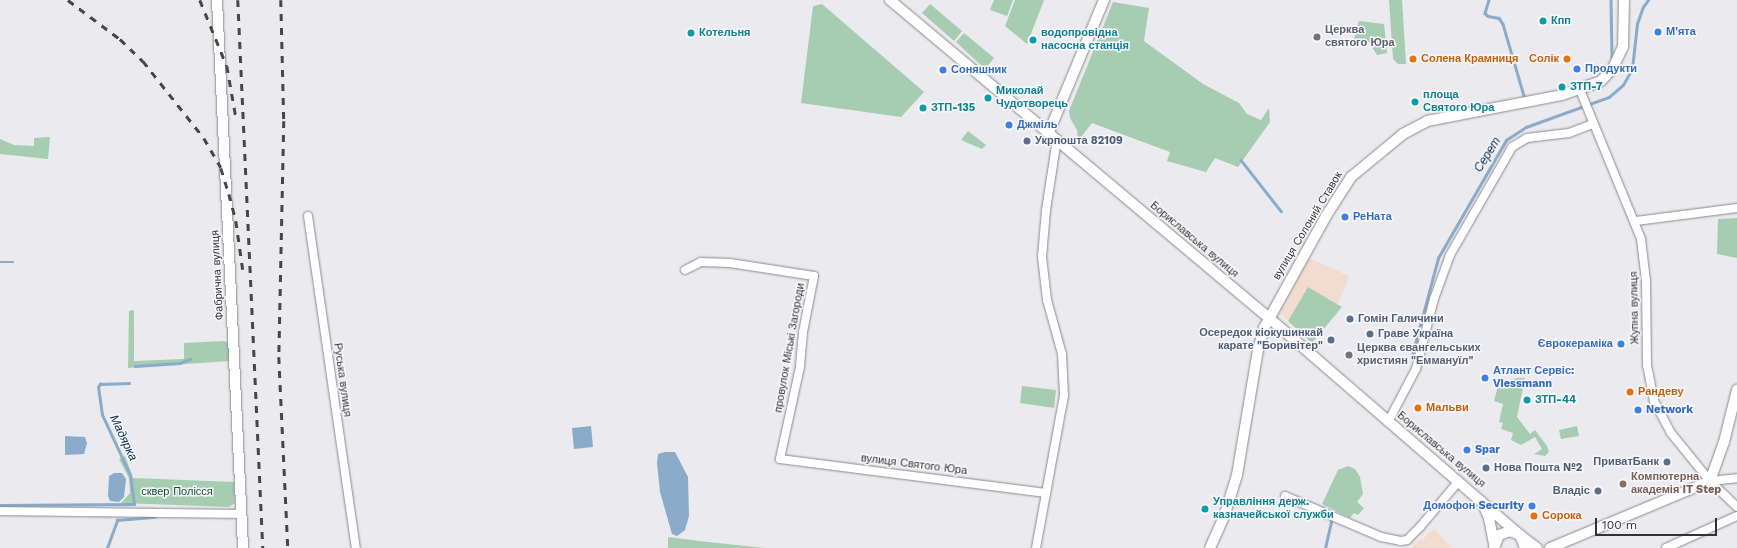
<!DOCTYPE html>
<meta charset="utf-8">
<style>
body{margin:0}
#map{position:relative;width:1737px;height:548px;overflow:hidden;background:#eaeaef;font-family:"Work Sans",sans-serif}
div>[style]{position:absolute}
.education>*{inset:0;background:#f1dcce}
.medical>*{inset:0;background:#f2dcd0}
.green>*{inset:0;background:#a6ccb1}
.water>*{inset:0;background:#8babca}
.stream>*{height:2.5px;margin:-1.25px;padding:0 1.25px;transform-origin:1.25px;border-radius:1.25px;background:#8babca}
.roads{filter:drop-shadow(0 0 1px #8a8a8e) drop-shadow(0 0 1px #8a8a8e)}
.minor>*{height:8px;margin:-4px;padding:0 4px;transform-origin:4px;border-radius:4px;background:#fff}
.tertiary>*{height:10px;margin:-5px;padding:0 5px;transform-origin:5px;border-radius:5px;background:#fff}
.rail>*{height:2.5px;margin-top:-1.25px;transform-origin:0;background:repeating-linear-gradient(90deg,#464648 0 7px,transparent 0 14px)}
.dots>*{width:11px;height:11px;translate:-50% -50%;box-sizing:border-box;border:2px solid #f7f7fc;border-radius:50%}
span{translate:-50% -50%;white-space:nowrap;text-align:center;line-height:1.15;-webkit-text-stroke:3px #f7f7fc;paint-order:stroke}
.culture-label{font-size:11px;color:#0d838f;font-weight:700}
.left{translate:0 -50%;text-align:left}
.worship-label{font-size:11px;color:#5b616d;font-weight:700}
.shop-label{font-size:11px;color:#366cbe;font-weight:700}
.right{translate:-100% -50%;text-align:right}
.food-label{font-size:11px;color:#c56008;font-weight:700}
.service-label{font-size:11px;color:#4e5e75;font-weight:700}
.street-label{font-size:11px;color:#323234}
.education-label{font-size:11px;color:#785e54;font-weight:700}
.park-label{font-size:11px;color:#11512d}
.water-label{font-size:12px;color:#062b4a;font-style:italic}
.scale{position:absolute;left:1595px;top:518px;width:122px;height:18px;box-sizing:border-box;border:2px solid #323234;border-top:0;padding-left:5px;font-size:12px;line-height:14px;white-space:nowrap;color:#323234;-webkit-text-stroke:3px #f7f7fc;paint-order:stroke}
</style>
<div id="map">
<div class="education">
<i style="clip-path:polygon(1434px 529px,1452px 548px,1411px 548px,1420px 539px,1422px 540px)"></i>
</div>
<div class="medical">
<i style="clip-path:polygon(1309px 258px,1349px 276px,1338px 304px,1308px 287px,1288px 321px,1280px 314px,1282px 306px)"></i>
</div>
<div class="green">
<i style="clip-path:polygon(994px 0,1013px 0,1007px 16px,990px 10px)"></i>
<i style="clip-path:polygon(1015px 0,1044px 0,1027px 44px,1005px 26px)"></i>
<i style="clip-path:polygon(1389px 0,1402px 0,1406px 64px,1398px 64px,1393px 59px)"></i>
<i style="clip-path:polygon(1113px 2px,1149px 8px,1144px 41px,1203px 84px,1239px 103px,1247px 114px,1261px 120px,1269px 108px,1270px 122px,1238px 167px,1215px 158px,1206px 172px,1167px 161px,1170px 152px,1092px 123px,1078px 141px,1077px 130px,1070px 118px,1069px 111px)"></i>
<i style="clip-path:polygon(822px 4px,924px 92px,901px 117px,801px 103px,813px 6px)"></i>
<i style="clip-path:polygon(930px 4px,962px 31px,954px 41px,922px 13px)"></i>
<i style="clip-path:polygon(1359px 21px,1384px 24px,1387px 53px,1377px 55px,1369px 42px,1354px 39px)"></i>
<i style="clip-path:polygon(964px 33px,994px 58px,985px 69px,956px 42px)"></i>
<i style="clip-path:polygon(968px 131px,986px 145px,982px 149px,961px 140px)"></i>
<i style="clip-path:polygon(50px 137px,48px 159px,0 154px,0 139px,14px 145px,34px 146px,34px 138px)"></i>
<i style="clip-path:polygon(1737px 218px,1737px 258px,1717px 254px,1718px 219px)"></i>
<i style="clip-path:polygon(1308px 287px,1342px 307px,1312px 343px,1288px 321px)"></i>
<i style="clip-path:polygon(134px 310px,134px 361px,184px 359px,184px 343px,224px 341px,229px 343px,230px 361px,128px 368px,129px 311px)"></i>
<i style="clip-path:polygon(1517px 378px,1525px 378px,1517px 417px,1530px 434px,1535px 430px,1547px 446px,1549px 452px,1545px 456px,1534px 454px,1542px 449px,1535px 437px,1521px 445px,1511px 440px,1513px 433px,1501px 429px,1503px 423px,1499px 422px,1503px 404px,1494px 401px,1498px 386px)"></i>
<i style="clip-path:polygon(1022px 386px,1056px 390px,1054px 408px,1020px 403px)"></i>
<i style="clip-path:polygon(1577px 426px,1579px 436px,1561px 439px,1559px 430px)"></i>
<i style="clip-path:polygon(125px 456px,133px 478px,234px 482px,235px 503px,229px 507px,121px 503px,130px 493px,129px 478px,119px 459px)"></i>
<i style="clip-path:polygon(1348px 466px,1355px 469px,1360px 477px,1363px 494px,1357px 502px,1364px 508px,1358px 515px,1354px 513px,1350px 518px,1322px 504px,1338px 470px)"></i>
<i style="clip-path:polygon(668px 537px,699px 541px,765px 548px,668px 548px)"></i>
</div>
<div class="water">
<i style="clip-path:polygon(591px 426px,593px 447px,574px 449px,572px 428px)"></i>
<i style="clip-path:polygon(65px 436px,85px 437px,87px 443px,84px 454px,65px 455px)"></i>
<i style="clip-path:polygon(665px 452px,675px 452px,688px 477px,689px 516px,685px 530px,677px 536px,672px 534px,660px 492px,657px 463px,658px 454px)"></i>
<i style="clip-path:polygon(114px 473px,122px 473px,126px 479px,124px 497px,119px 502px,110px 501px,108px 496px,109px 476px)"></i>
</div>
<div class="stream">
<i style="left:1489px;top:0;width:14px;rotate:107deg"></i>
<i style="left:1485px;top:13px;width:4px;rotate:45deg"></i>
<i style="left:1488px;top:16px;width:11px;rotate:10deg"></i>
<i style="left:1499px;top:18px;width:7px;rotate:56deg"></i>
<i style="left:1503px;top:24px;width:75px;rotate:73.7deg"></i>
<i style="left:1611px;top:0;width:57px;rotate:89deg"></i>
<i style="left:1241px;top:160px;width:65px;rotate:51.9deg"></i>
<i style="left:0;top:262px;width:13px"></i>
<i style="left:1411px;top:359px;width:105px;rotate:-75deg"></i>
<i style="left:1438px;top:258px;width:136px;rotate:-60deg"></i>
<i style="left:1506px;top:140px;width:24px;rotate:-33deg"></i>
<i style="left:1526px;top:127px;width:88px;rotate:-19.9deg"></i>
<i style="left:1609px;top:97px;width:18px;rotate:-41deg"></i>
<i style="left:1623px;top:85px;width:18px;rotate:-61deg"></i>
<i style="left:1632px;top:69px;width:45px;rotate:-83.7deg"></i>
<i style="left:1637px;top:24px;width:18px;rotate:-71deg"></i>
<i style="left:1643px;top:7px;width:9px;rotate:-54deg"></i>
<i style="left:135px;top:366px;width:45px;rotate:-3.8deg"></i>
<i style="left:180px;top:363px;width:11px;rotate:-22deg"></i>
<i style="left:0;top:505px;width:134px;rotate:-0.4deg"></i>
<i style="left:134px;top:504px;width:29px;rotate:-98deg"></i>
<i style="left:130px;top:475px;width:66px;rotate:-115deg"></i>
<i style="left:102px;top:415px;width:28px;rotate:-98deg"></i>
<i style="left:98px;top:387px;width:4px;rotate:-56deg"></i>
<i style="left:100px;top:384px;width:29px;rotate:-2deg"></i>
<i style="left:107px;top:548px;width:30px;rotate:-70deg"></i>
<i style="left:117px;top:520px;width:38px;rotate:-5deg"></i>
<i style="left:1325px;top:548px;width:31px;rotate:-77deg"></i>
</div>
<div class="roads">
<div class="minor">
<i style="left:1580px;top:90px;width:161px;rotate:67.7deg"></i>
<i style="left:1641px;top:239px;width:42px;rotate:83.2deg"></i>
<i style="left:1646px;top:281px;width:84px;rotate:89.3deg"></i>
<i style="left:1647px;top:365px;width:37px;rotate:79deg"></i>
<i style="left:1654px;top:401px;width:36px;rotate:62deg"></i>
<i style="left:1671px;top:433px;width:62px;rotate:50.9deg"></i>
<i style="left:1710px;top:481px;width:37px;rotate:44deg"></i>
<i style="left:308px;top:216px;width:335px;rotate:81.8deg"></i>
<i style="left:1636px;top:221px;width:102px;rotate:-7.3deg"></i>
<i style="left:685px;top:270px;width:18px;rotate:-27deg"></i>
<i style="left:701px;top:262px;width:29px;rotate:2deg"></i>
<i style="left:730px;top:263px;width:85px;rotate:8.8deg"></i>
<i style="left:814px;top:276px;width:57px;rotate:101.1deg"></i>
<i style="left:803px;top:332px;width:35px;rotate:95deg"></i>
<i style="left:800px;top:367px;width:94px;rotate:102.3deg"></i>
<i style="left:780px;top:459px;width:268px;rotate:7.3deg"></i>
<i style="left:1388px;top:422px;width:60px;rotate:-62.2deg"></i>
<i style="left:1416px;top:369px;width:72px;rotate:-75.6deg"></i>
<i style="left:1434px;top:299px;width:47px;rotate:-70deg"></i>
<i style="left:1450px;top:255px;width:125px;rotate:-60.1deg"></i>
<i style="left:1512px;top:147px;width:17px;rotate:-31deg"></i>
<i style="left:1527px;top:138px;width:42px;rotate:-6.8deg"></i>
<i style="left:1569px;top:133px;width:26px;rotate:-21deg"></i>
<i style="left:1710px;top:481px;width:27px;rotate:-6deg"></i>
<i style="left:1285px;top:496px;width:104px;rotate:23.1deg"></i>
<i style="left:1381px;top:537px;width:20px;rotate:11deg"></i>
<i style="left:1401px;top:541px;width:6px;rotate:-9deg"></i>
<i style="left:1407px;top:540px;width:18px;rotate:-45deg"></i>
<i style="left:1420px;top:527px;width:59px;rotate:-49.8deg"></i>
<i style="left:0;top:511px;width:242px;rotate:0.7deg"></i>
<i style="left:1036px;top:548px;width:155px;rotate:-79.6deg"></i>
<i style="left:1064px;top:396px;width:42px;rotate:-92.7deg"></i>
<i style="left:1062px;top:354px;width:56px;rotate:-105.5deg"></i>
<i style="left:1047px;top:300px;width:43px;rotate:-96.6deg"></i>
<i style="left:1042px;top:257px;width:47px;rotate:-85.1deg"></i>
<i style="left:1046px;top:210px;width:72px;rotate:-81.2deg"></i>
<i style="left:1666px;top:548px;width:78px;rotate:-24.3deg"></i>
</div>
<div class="tertiary">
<i style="left:217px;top:0;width:549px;rotate:87.28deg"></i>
<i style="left:890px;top:0;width:493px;rotate:40deg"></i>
<i style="left:1268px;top:317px;width:330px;rotate:40.9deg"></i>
<i style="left:1049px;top:132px;width:143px;rotate:-67.4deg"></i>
<i style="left:1483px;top:504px;width:15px;rotate:67deg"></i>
<i style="left:1489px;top:518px;width:26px;rotate:79deg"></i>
<i style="left:1521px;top:536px;width:20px;rotate:37deg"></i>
<i style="left:1210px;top:548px;width:34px;rotate:-66deg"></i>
<i style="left:1224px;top:517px;width:44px;rotate:-72.8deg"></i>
<i style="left:1237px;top:475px;width:127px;rotate:-80.5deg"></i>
<i style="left:1258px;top:350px;width:23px;rotate:-75deg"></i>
<i style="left:1264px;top:328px;width:128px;rotate:-61deg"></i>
<i style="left:1326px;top:216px;width:46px;rotate:-57.3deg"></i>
<i style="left:1351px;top:177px;width:67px;rotate:-39.6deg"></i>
<i style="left:1403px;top:134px;width:27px;rotate:-28deg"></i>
<i style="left:1427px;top:121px;width:137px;rotate:-10.9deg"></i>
<i style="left:1562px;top:95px;width:41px;rotate:-19.7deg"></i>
<i style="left:1601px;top:81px;width:18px;rotate:-47deg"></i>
<i style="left:1613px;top:68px;width:23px;rotate:-65deg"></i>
<i style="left:1623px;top:47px;width:47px;rotate:-88.8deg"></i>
<i style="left:1494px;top:548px;width:14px;rotate:-69deg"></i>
<i style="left:1499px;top:535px;width:12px;rotate:-20deg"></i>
<i style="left:1510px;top:531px;width:11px;rotate:22deg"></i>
<i style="left:1520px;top:535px;width:14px;rotate:69deg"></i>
<i style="left:1550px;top:548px;width:173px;rotate:-22.7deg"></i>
<i style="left:1710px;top:481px;width:41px;rotate:-70.3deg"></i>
<i style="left:1724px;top:442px;width:54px;rotate:-76deg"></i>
</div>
</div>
<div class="rail">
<i style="left:68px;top:0;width:65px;rotate:36.9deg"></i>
<i style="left:120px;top:39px;width:32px;rotate:44deg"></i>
<i style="left:143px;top:61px;width:98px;rotate:51.6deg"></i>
<i style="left:204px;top:138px;width:34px;rotate:60deg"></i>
<i style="left:221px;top:168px;width:27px;rotate:73deg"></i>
<i style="left:229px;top:194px;width:28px;rotate:75deg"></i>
<i style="left:236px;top:221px;width:49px;rotate:81.9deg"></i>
<i style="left:200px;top:0;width:71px;rotate:67.8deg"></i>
<i style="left:227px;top:66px;width:52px;rotate:80deg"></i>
<i style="left:238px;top:0;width:549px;rotate:87.39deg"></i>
<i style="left:281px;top:0;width:121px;rotate:88.6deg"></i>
<i style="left:284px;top:121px;width:236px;rotate:91.2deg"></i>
<i style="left:279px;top:357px;width:191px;rotate:87.3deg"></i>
</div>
<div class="dots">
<i style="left:1543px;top:21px;background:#0f9aa8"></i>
<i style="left:1658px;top:32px;background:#3f7fe0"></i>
<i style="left:691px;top:33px;background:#0f9aa8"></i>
<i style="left:1317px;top:37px;background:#6b7280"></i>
<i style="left:1033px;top:40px;background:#0f9aa8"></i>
<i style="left:1413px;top:59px;background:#e8710a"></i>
<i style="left:1567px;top:59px;background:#e8710a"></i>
<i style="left:1577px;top:69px;background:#3f7fe0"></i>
<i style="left:943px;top:70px;background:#3f7fe0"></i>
<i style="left:1562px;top:87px;background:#0f9aa8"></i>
<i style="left:988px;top:98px;background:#0f9aa8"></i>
<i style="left:1415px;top:102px;background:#0f9aa8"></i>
<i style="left:923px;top:108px;background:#0f9aa8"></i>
<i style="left:1009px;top:125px;background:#3f7fe0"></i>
<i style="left:1027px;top:141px;background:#5c6f8a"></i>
<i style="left:1345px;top:217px;background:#3f7fe0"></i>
<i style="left:1350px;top:319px;background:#5c6f8a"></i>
<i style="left:1370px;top:334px;background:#5c6f8a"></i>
<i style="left:1331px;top:340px;background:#5c6f8a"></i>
<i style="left:1621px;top:344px;background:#3f7fe0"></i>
<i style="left:1349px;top:355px;background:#6b7280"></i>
<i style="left:1485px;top:378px;background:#3f7fe0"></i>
<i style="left:1630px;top:392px;background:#e8710a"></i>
<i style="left:1527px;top:400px;background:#0f9aa8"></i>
<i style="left:1418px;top:408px;background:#e8710a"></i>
<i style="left:1638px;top:410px;background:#3f7fe0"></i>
<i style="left:1467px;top:450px;background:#3f7fe0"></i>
<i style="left:1667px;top:462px;background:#5c6f8a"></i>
<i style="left:1486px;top:468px;background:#5c6f8a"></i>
<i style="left:1623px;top:484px;background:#8d6e63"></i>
<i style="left:1598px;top:491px;background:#5c6f8a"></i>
<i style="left:1532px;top:506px;background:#3f7fe0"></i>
<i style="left:1205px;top:509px;background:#0f9aa8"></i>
<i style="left:1534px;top:516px;background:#e8710a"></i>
</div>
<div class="culture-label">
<span class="left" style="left:1551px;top:21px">Кпп</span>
<span class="left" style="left:699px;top:33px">Котельня</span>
<span class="left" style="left:1041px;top:40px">водопровідна<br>насосна станція</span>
<span class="left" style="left:1570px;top:87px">ЗТП-7</span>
<span class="left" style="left:996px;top:98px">Миколай<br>Чудотворець</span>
<span class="left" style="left:1423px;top:102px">площа<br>Святого Юра</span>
<span class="left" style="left:931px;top:108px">ЗТП-135</span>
<span class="left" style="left:1535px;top:400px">ЗТП-44</span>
<span class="left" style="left:1213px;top:509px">Управління держ.<br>казначейської служби</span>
</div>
<div class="worship-label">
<span class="left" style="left:1325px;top:37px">Церква<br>святого Юра</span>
<span class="left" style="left:1357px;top:355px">Церква євангельських<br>християн "Еммануїл"</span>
</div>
<div class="shop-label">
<span class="left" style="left:1666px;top:32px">М'ята</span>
<span class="left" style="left:1585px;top:69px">Продукти</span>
<span class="left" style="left:951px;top:70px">Соняшник</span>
<span class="left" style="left:1017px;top:125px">Джміль</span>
<span class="left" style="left:1353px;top:217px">РеНата</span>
<span class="right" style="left:1613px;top:344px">Єврокераміка</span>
<span class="left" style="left:1493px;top:378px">Атлант Сервіс:<br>Viessmann</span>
<span class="left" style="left:1646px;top:410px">Network</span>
<span class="left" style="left:1475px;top:450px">Spar</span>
<span class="right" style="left:1524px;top:506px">Домофон Security</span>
</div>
<div class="food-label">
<span class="left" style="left:1421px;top:59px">Солена Крамниця</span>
<span class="right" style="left:1559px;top:59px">Солік</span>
<span class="left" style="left:1638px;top:392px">Рандеву</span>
<span class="left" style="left:1426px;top:408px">Мальви</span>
<span class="left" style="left:1542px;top:516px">Сорока</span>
</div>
<div class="service-label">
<span class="left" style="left:1035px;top:141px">Укрпошта 82109</span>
<span class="left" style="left:1358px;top:319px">Гомін Галичини</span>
<span class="right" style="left:1323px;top:340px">Осередок кіокушинкай<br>карате "Боривітер"</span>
<span class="left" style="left:1378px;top:334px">Граве Україна</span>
<span class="right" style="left:1659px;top:462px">ПриватБанк</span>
<span class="left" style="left:1494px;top:468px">Нова Пошта №2</span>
<span class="right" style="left:1590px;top:491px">Владіс</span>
</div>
<div class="street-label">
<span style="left:1308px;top:226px;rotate:-59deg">вулиця Солоний Ставок</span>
<span style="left:1194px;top:240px;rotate:40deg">Бориславська вулиця</span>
<span style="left:218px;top:275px;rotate:-93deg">Фабрична вулиця</span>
<span style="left:1635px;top:308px;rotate:-91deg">Жупна вулиця</span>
<span style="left:790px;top:348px;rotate:-80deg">провулок Міські Загороди</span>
<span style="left:342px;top:380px;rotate:82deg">Руська вулиця</span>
<span style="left:1441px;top:450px;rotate:40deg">Бориславська вулиця</span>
<span style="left:914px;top:465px;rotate:7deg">вулиця Святого Юра</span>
</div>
<div class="education-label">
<span class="left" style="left:1631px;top:484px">Компютерна<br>академія IT Step</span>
</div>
<div class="park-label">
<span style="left:177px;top:492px">сквер Полісся</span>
</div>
<div class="water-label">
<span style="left:1488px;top:155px;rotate:-58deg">Серет</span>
<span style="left:123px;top:438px;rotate:65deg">Мадярка</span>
</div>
<div class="scale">100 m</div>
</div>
